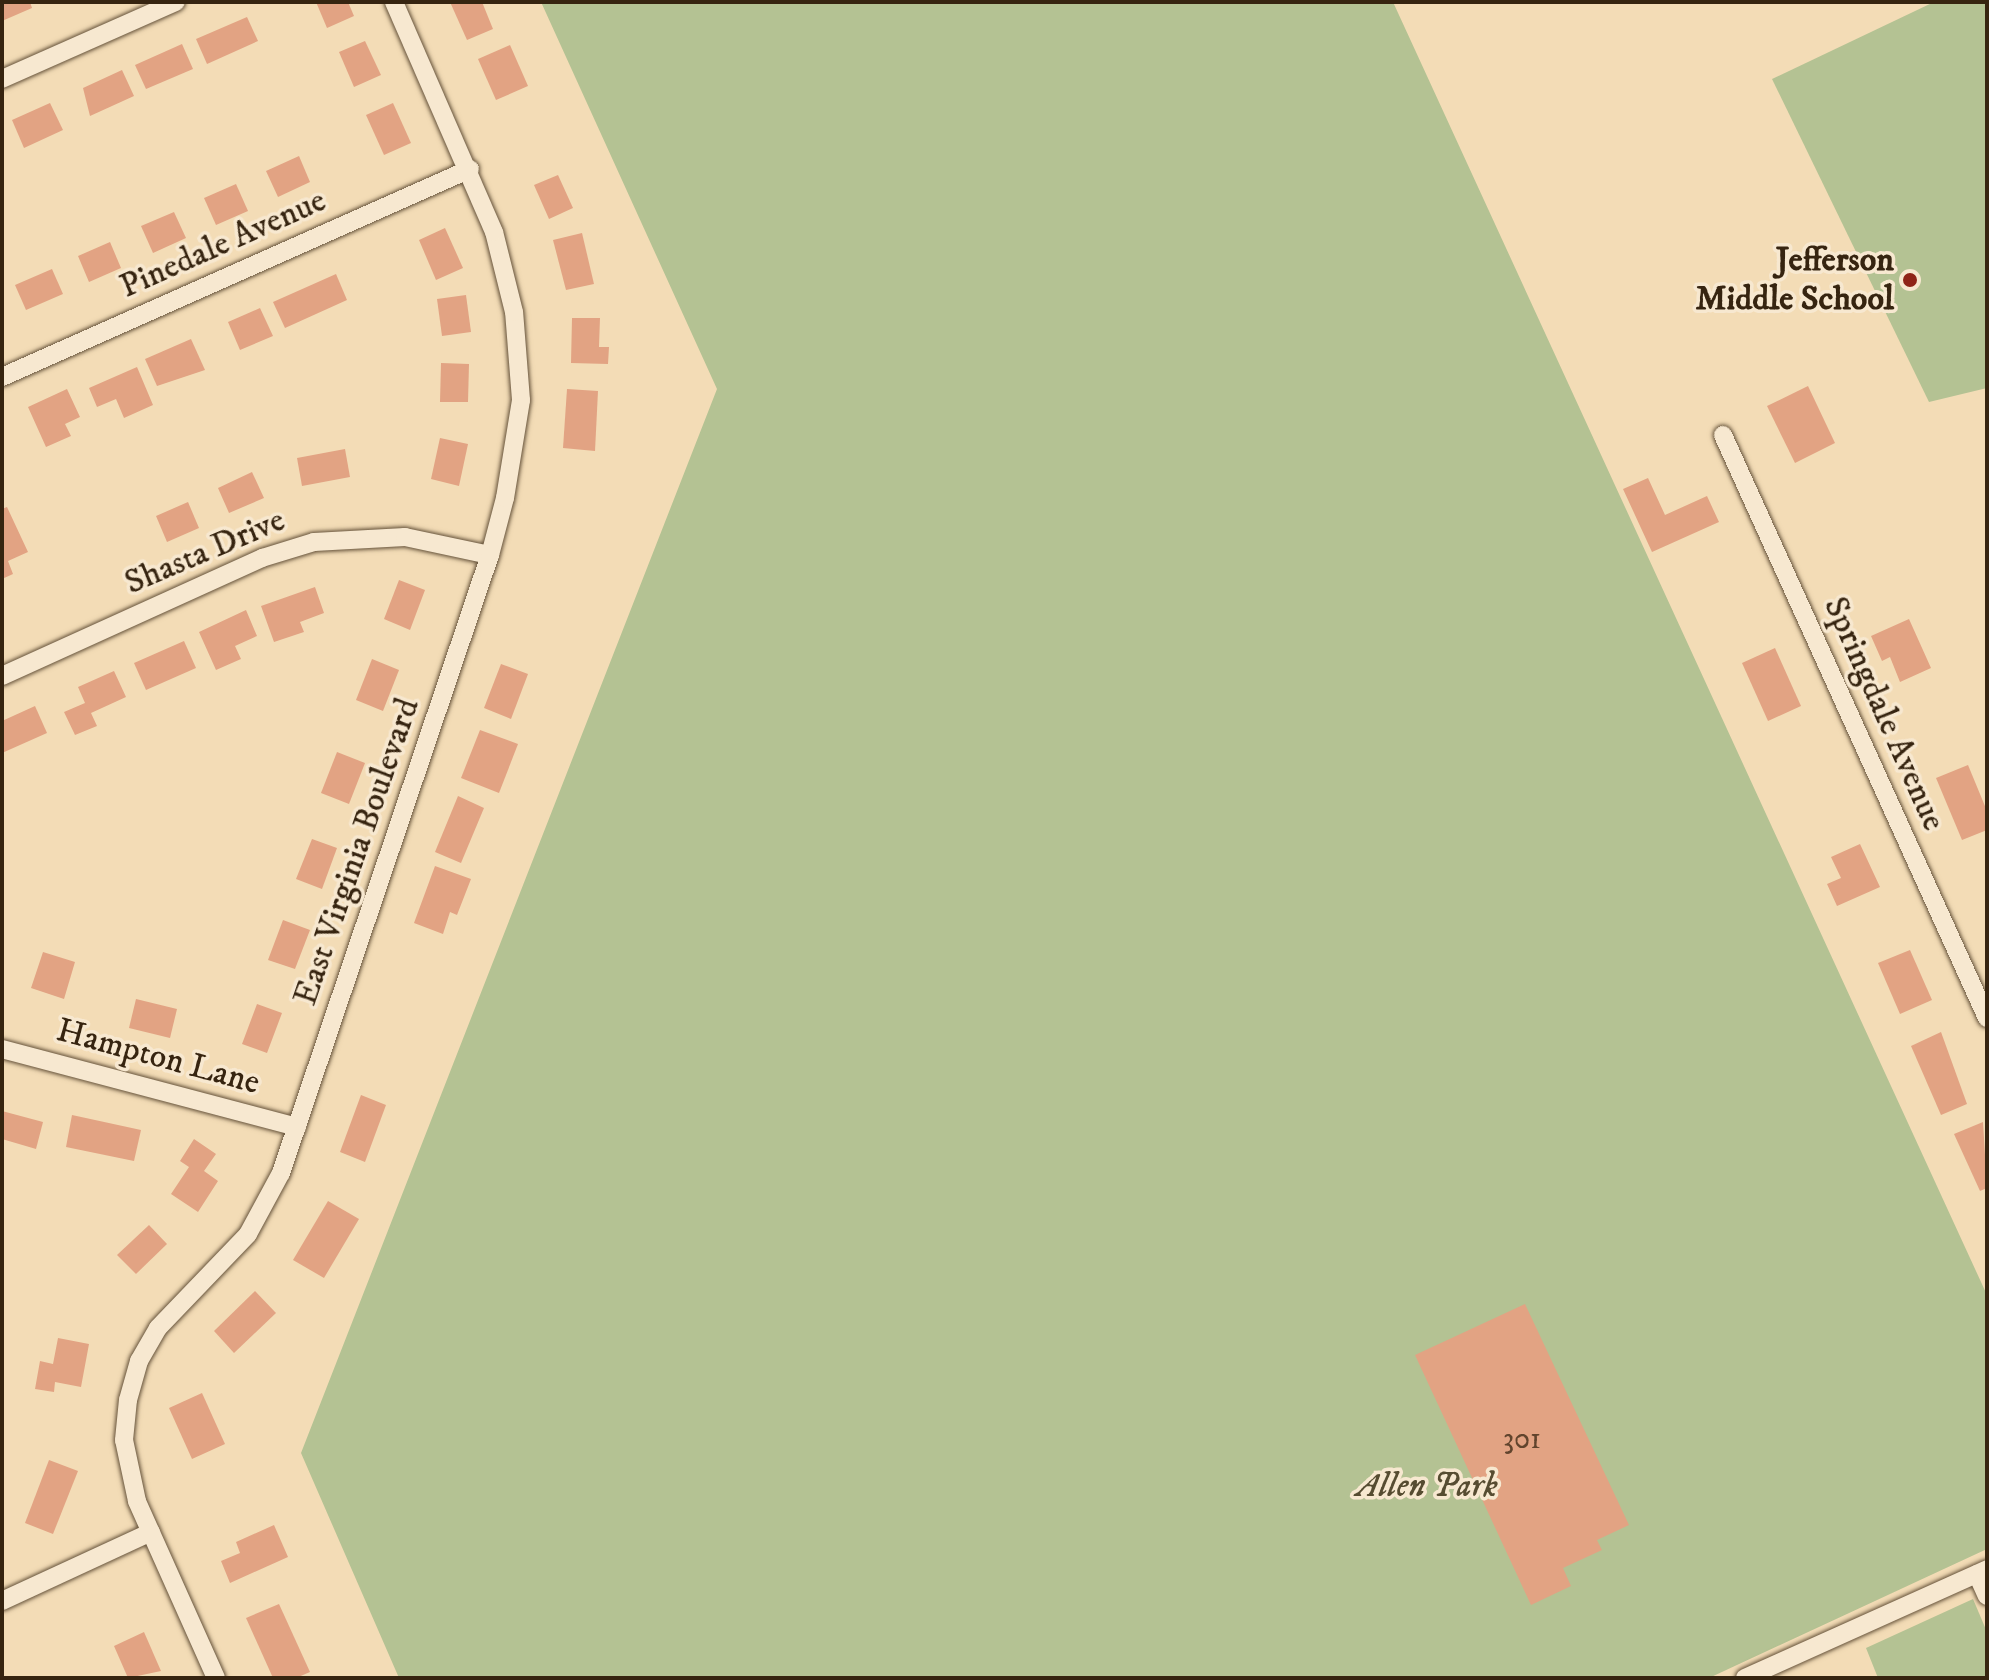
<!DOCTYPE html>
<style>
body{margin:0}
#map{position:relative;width:1989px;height:1680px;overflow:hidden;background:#f3dcb6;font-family:"IM FELL DW Pica",serif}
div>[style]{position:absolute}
.green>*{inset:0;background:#b4c293}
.building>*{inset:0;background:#e2a383}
.roads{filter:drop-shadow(0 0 2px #65523a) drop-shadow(0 0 2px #65523a)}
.minor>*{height:18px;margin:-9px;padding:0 9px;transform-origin:9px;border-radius:9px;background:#f7e8d0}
.dots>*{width:22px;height:22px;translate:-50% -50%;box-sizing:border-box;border:4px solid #f7e8d0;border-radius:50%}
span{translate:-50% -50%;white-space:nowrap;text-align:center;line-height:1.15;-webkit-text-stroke:7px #f7e8d0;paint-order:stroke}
.number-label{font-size:30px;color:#61442d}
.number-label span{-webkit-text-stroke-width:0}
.street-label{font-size:34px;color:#362410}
.poi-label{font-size:34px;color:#362410;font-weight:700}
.right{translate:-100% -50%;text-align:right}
.park-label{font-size:34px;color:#564c31;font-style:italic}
.frame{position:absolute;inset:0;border:4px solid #362410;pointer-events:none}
</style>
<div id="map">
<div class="green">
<i style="clip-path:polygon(541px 2px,1393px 2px,1987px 1295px,1987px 1549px,1709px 1678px,399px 1678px,301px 1453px,717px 389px)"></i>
<i style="clip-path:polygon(1934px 2px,1987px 2px,1987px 388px,1929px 402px,1772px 79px)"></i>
<i style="clip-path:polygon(1973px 1599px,1987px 1632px,1987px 1678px,1878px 1678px,1866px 1648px)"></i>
</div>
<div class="building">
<i style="clip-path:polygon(2px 2px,30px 2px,32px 8px,2px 21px)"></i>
<i style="clip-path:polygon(316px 2px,348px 2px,354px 16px,327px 28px)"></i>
<i style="clip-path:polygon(450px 2px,482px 2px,493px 29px,467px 40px)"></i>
<i style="clip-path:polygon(247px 17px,258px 41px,207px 64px,196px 39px)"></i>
<i style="clip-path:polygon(365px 41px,381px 75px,354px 87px,339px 52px)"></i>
<i style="clip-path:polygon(182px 44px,193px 69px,146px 89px,135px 65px)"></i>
<i style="clip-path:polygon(510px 45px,528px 86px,496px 100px,478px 59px)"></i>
<i style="clip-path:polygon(122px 70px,134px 96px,90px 116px,83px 88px)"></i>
<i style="clip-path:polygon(50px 103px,63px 130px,24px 148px,12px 120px)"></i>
<i style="clip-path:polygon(393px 103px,411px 143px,384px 155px,366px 115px)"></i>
<i style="clip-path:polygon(299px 156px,310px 182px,278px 197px,266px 171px)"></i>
<i style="clip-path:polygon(558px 175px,573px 208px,549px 219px,534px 185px)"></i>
<i style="clip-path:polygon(236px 184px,248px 211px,216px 225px,204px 198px)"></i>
<i style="clip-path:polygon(174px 212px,186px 238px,153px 253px,141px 226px)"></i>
<i style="clip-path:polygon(445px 228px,463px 268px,436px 280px,419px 240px)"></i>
<i style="clip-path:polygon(582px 233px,594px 284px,566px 290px,553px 240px)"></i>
<i style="clip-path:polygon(110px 242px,121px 268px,89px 282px,78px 256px)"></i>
<i style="clip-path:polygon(52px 269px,63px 294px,26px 310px,15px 285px)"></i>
<i style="clip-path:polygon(336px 274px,347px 300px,285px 328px,273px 302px)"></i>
<i style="clip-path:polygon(466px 295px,471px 332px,442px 336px,437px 299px)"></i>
<i style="clip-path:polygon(260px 308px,273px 336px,240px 350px,228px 322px)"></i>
<i style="clip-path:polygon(572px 318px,600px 318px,599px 347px,609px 347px,608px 364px,571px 363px)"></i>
<i style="clip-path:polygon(191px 339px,205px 370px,157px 386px,145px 359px)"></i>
<i style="clip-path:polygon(441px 363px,469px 364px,468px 402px,440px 402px)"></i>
<i style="clip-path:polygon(137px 367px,153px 405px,124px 418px,116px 399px,97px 407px,89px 388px)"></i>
<i style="clip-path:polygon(1808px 386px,1835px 443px,1795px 463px,1767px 406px)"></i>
<i style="clip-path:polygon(67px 389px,80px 417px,65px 424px,71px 436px,46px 447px,28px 407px)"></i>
<i style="clip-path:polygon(567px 389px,598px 391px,595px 451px,563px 448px)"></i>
<i style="clip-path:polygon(440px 438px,468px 444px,459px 486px,431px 479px)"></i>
<i style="clip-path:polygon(345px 449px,350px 477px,302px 486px,297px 458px)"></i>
<i style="clip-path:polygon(252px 472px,264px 498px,229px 513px,218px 488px)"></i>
<i style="clip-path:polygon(1648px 478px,1665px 515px,1707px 496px,1719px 522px,1652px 552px,1623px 489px)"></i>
<i style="clip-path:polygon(188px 502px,199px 528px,167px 542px,156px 516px)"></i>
<i style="clip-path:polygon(7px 507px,28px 552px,8px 561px,13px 574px,2px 579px,2px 509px)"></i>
<i style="clip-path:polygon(399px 580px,425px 590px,410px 630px,384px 619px)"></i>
<i style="clip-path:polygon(315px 587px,324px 613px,300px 622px,304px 632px,274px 642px,261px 606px)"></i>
<i style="clip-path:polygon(246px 610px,257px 636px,235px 646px,241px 659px,216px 670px,199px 632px)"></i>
<i style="clip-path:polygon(1909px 619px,1931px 668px,1900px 682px,1890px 657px,1882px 661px,1871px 636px)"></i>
<i style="clip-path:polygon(184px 641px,196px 668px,146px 690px,134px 663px)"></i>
<i style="clip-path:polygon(1775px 648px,1801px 706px,1768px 721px,1742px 663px)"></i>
<i style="clip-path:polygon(372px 659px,399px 670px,383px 711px,356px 700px)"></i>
<i style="clip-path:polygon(501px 664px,528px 674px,511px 719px,484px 708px)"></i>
<i style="clip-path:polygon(114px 671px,126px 697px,91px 713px,97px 726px,75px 735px,64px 712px,85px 703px,78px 687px)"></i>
<i style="clip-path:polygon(35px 706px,47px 733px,2px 753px,2px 721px)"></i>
<i style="clip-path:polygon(480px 730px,518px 744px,499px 793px,461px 778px)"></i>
<i style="clip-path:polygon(337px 752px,365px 763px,349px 804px,321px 793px)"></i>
<i style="clip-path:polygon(1968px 765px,1987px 811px,1987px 830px,1962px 840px,1936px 778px)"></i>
<i style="clip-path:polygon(458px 796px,484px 808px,461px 863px,435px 852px)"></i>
<i style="clip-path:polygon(312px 839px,337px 848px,322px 889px,296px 879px)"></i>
<i style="clip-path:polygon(1860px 844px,1880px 887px,1837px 906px,1827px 884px,1841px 878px,1831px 857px)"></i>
<i style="clip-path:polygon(435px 866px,471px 879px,457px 915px,450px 912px,443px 934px,414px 923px)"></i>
<i style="clip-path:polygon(283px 920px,310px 930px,295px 969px,268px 960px)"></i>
<i style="clip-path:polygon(1910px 950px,1932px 1000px,1900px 1014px,1878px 963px)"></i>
<i style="clip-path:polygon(43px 952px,75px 962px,64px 999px,31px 988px)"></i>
<i style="clip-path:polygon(136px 999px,177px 1009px,170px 1038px,129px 1028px)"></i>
<i style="clip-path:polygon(257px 1004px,282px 1013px,267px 1053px,242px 1044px)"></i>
<i style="clip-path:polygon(1941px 1032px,1967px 1104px,1941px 1115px,1911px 1046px)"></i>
<i style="clip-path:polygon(361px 1095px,386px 1105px,365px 1162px,340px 1152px)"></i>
<i style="clip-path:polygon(2px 1111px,43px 1122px,36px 1149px,2px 1139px)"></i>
<i style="clip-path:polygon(72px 1115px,141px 1130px,134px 1161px,66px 1147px)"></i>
<i style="clip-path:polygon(1983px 1122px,1987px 1188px,1980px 1191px,1954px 1134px)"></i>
<i style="clip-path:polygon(194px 1139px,216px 1154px,204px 1171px,218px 1181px,198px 1212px,171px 1194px,189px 1167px,180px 1161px)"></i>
<i style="clip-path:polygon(328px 1201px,359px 1219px,324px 1278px,293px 1260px)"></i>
<i style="clip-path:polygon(149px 1225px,167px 1244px,136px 1274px,117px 1255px)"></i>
<i style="clip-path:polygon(255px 1291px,276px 1313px,234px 1353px,214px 1331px)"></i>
<i style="clip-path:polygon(1525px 1304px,1629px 1525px,1597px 1540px,1602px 1550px,1563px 1568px,1571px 1586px,1531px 1605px,1415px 1355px)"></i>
<i style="clip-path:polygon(58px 1338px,89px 1344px,81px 1387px,55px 1382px,54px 1392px,35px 1389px,40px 1361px,53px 1364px)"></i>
<i style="clip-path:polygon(202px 1393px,225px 1444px,192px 1459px,169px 1408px)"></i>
<i style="clip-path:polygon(49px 1460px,78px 1471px,53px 1534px,25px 1523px)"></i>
<i style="clip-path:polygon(274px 1525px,288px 1557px,230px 1583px,221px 1561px,240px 1553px,236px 1542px)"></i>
<i style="clip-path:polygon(279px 1604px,310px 1672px,296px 1678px,273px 1678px,246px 1618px)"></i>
<i style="clip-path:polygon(144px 1632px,161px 1671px,128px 1678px,114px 1646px)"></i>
</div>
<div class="roads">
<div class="minor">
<i style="left:2px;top:79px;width:190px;rotate:-23.9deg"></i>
<i style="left:2px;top:377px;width:512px;rotate:-23.96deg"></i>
<i style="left:1723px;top:435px;width:640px;rotate:65.64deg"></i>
<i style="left:2px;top:676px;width:286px;rotate:-24.4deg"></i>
<i style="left:262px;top:558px;width:54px;rotate:-17.1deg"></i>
<i style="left:314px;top:542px;width:91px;rotate:-3.1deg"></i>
<i style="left:405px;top:537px;width:87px;rotate:12deg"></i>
<i style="left:2px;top:1049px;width:305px;rotate:14.8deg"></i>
<i style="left:1977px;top:1574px;width:24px;rotate:66deg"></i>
<i style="left:2px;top:1601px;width:164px;rotate:-24.8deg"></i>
<i style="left:216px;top:1678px;width:194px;rotate:-114.1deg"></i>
<i style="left:137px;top:1501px;width:62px;rotate:-102deg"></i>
<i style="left:124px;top:1440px;width:40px;rotate:-84.3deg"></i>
<i style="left:128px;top:1400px;width:41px;rotate:-74.2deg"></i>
<i style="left:139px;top:1361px;width:38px;rotate:-60deg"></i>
<i style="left:158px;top:1328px;width:130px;rotate:-46.2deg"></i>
<i style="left:248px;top:1234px;width:69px;rotate:-61.6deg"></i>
<i style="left:281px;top:1173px;width:652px;rotate:-71.32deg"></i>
<i style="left:490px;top:555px;width:59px;rotate:-75.3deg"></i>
<i style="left:505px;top:498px;width:99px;rotate:-80.7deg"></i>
<i style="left:521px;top:400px;width:88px;rotate:-94.5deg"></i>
<i style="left:514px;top:312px;width:82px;rotate:-104deg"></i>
<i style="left:494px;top:232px;width:251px;rotate:-113.5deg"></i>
<i style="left:1745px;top:1678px;width:265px;rotate:-24.2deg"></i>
</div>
</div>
<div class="dots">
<i style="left:1910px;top:280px;background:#8f2418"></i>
</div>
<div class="number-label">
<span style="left:1522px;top:1440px">301</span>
</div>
<div class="street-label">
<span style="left:223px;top:244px;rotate:-24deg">Pinedale Avenue</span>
<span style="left:205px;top:552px;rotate:-23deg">Shasta Drive</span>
<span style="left:1884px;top:714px;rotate:66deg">Springdale Avenue</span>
<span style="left:357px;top:852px;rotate:-71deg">East Virginia Boulevard</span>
<span style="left:158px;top:1057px;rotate:15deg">Hampton Lane</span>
</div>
<div class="poi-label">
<span class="right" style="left:1894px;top:280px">Jefferson<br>Middle School</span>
</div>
<div class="park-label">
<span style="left:1427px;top:1487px">Allen Park</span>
</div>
<div class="frame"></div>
</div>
